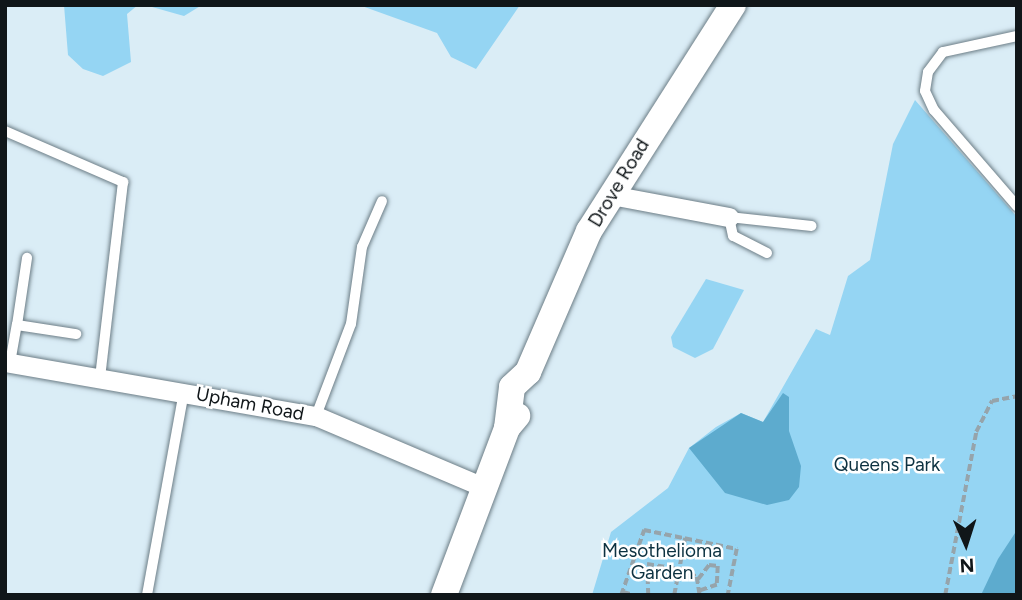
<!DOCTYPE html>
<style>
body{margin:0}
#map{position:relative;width:1022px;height:600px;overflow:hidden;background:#daedf6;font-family:Figtree,sans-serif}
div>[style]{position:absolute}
.green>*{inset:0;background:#95d5f3}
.water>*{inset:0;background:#5dabce}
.path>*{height:3.5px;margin-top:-1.75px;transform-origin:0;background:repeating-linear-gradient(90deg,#96a4ab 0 7px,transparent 0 10.5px)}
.roads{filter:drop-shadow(0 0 2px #6c7d86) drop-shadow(0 0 2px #6c7d86)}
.service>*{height:10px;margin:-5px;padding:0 5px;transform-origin:5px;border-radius:5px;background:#fff}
.minor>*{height:19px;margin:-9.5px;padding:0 9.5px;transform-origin:9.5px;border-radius:9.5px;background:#fff}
.secondary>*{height:26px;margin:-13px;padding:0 13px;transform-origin:13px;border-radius:13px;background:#fff}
span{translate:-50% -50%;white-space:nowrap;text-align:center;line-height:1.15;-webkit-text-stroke:5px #fff;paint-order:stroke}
.street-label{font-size:19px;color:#101619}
.park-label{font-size:19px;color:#0c3140}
.frame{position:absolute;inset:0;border:7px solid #101619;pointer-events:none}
.north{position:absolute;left:931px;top:509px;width:70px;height:70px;-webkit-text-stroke:5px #fff;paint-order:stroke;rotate:177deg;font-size:19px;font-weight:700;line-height:28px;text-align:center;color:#101619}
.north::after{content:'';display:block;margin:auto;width:24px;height:32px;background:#101619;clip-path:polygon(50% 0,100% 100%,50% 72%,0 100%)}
</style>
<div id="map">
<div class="green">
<i style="clip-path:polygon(64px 5px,138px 5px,127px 14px,131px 62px,103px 76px,83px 69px,68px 55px)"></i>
<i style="clip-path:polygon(145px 5px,202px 5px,184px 16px)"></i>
<i style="clip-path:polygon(359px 5px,520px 5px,476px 69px,451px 57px,437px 33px)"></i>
<i style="clip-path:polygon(915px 100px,1017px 217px,1017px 595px,592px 595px,611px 532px,668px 488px,689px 448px,716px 427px,741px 413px,763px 422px,816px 329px,830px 335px,848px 276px,870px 260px,893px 144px)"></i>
<i style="clip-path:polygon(706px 279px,744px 290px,713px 349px,695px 358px,673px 347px,671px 337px)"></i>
</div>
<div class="water">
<i style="clip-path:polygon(783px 393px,789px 397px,789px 431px,801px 466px,799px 487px,789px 500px,767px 505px,725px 493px,689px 448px,741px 413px,763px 422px)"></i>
<i style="clip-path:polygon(1017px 530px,1017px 595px,981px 595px,998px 559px)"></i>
</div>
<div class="path">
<i style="left:680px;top:568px;width:19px;rotate:28deg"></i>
<i style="left:697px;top:577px;width:18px;rotate:81deg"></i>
<i style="left:698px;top:579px;width:18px;rotate:-52deg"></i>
<i style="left:709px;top:565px;width:9px;rotate:6deg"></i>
<i style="left:718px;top:566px;width:19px;rotate:93deg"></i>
<i style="left:717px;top:585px;width:18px;rotate:161deg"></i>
<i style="left:623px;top:592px;width:11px;rotate:15deg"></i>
<i style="left:621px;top:595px;width:69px;rotate:-70.5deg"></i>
<i style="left:644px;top:530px;width:95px;rotate:11.5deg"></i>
<i style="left:737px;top:549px;width:47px;rotate:101.1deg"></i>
<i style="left:648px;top:595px;width:31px;rotate:-92deg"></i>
<i style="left:647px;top:564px;width:32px;rotate:9deg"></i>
<i style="left:674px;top:595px;width:58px;rotate:-79.1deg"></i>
<i style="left:945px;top:595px;width:166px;rotate:-79.2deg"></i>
<i style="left:976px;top:432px;width:35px;rotate:-63deg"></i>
<i style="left:992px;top:401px;width:25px;rotate:-11deg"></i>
</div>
<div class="roads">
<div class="service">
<i style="left:1017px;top:36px;width:76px;rotate:167.8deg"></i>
<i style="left:943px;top:52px;width:25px;rotate:127deg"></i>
<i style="left:928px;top:72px;width:19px;rotate:99deg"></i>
<i style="left:925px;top:91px;width:21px;rotate:65deg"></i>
<i style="left:934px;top:110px;width:127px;rotate:49.2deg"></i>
<i style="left:5px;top:131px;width:129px;rotate:23.4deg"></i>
<i style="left:123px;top:182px;width:197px;rotate:96.7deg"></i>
<i style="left:767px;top:253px;width:38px;rotate:-153deg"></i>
<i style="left:733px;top:236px;width:19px;rotate:-102deg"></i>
<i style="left:729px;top:217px;width:83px;rotate:6.2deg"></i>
<i style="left:17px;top:325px;width:68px;rotate:-81.5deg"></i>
<i style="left:10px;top:363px;width:39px;rotate:-80deg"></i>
<i style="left:17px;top:325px;width:60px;rotate:8.7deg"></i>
<i style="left:316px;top:416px;width:98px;rotate:-69.2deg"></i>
<i style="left:351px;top:324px;width:78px;rotate:-81.9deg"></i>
<i style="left:362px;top:247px;width:50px;rotate:-66.5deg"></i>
<i style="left:147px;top:595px;width:206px;rotate:-79.7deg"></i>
</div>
<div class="minor">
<i style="left:611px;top:195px;width:120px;rotate:10.6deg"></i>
<i style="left:5px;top:362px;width:316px;rotate:9.9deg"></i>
<i style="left:316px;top:416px;width:181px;rotate:23deg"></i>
</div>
<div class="secondary">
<i style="left:507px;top:428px;width:41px;rotate:-83deg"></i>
<i style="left:512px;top:387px;width:22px;rotate:-43deg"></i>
<i style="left:528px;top:372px;width:154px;rotate:-66.6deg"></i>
<i style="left:589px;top:231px;width:268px;rotate:-57.5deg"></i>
<i style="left:444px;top:595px;width:178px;rotate:-69.3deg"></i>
<i style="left:507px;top:428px;width:16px;rotate:-50deg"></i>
</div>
</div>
<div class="street-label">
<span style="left:619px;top:183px;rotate:-59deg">Drove Road</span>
<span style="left:250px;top:404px;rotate:11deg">Upham Road</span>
</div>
<div class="park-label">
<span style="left:887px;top:465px">Queens Park</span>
<span style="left:662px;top:562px">Mesothelioma<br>Garden</span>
</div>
<div class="frame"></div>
<div class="north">N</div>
</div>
